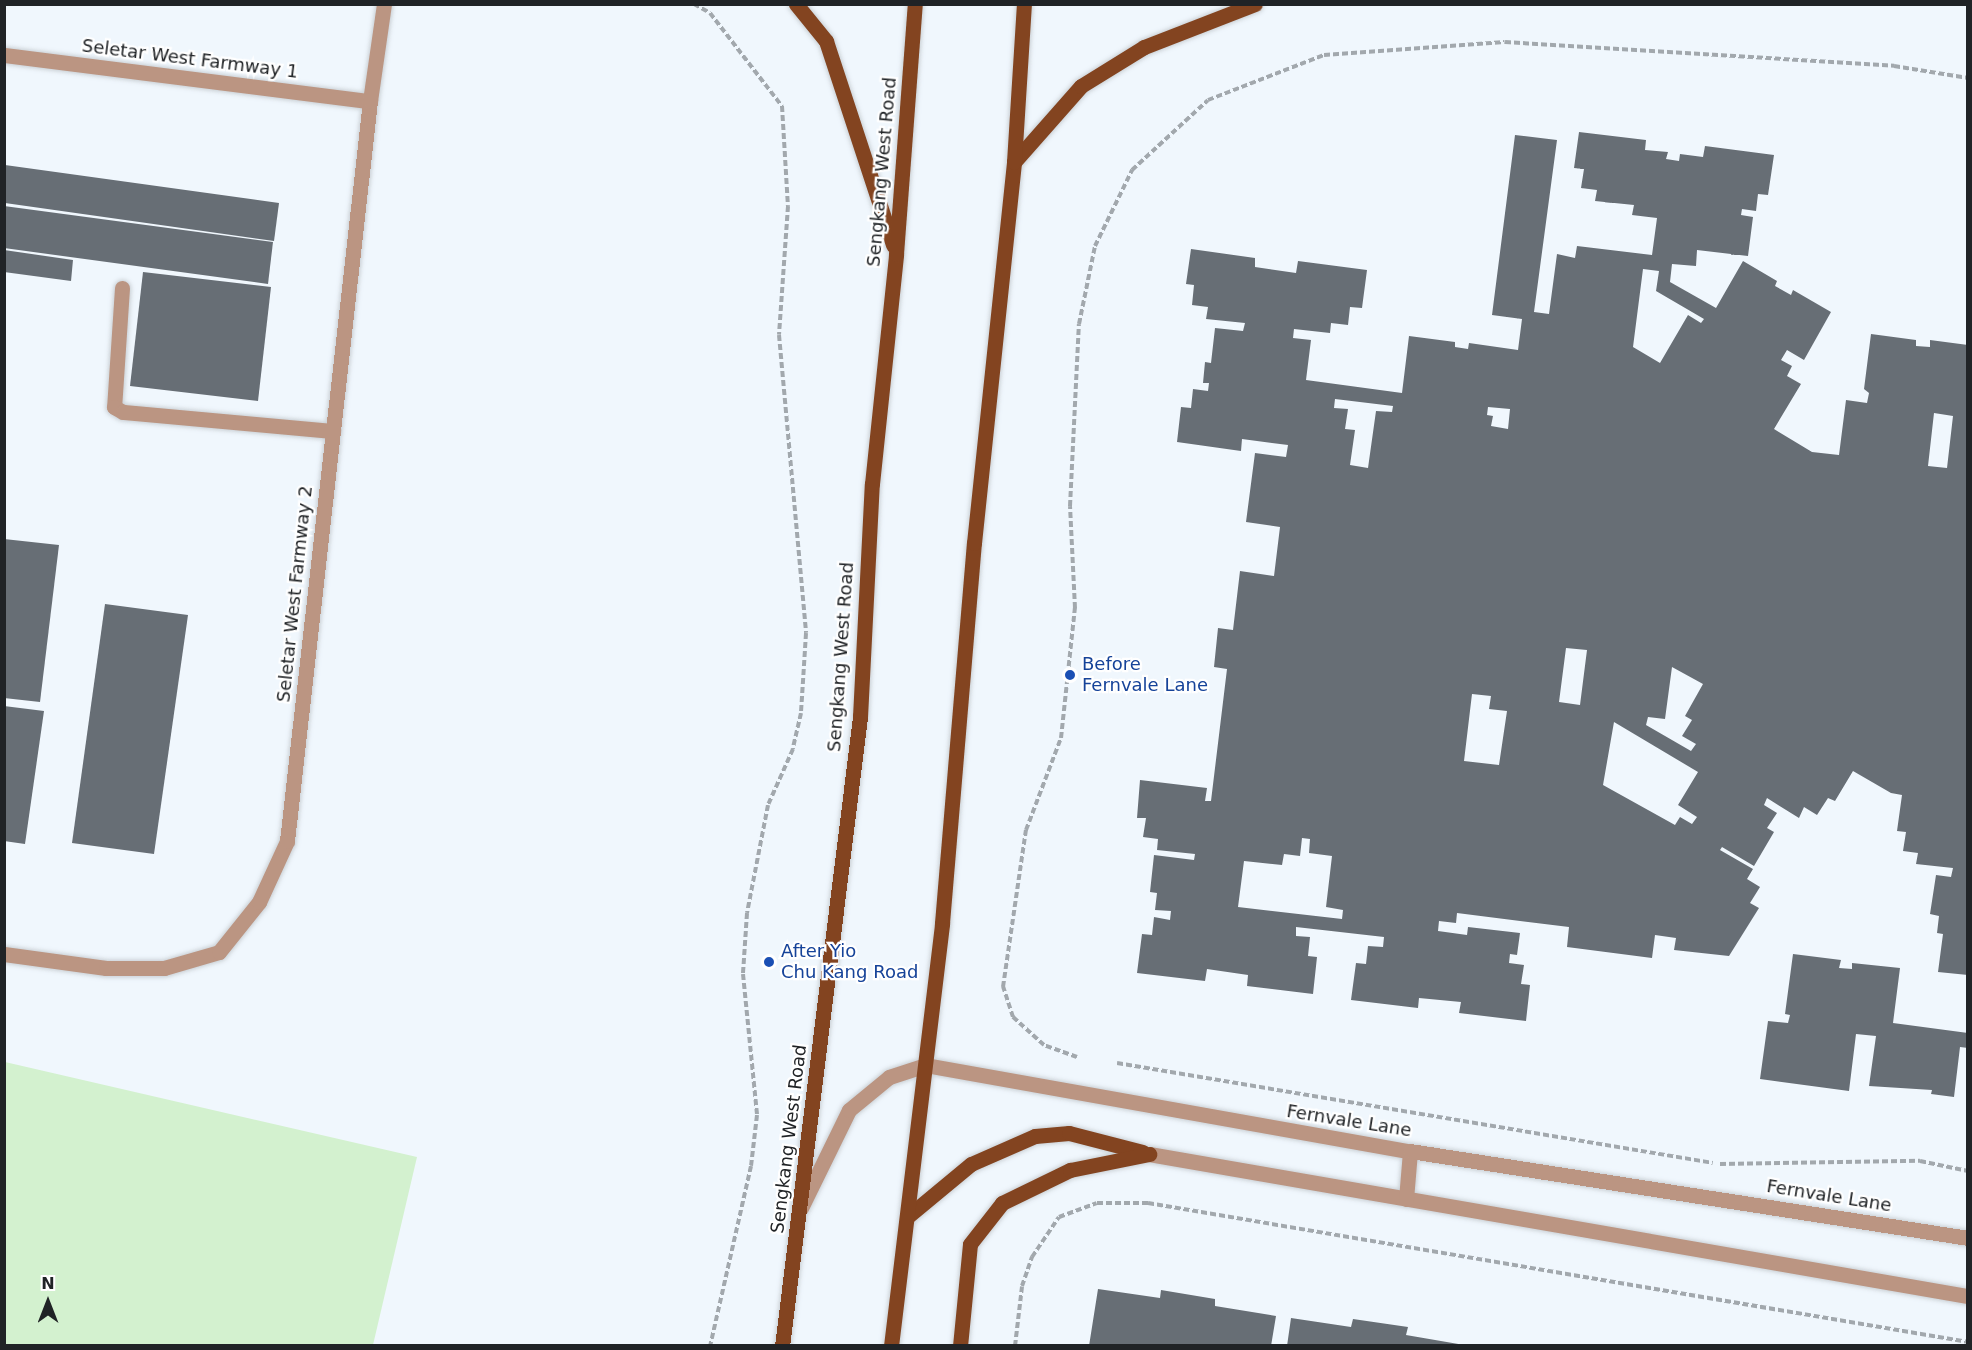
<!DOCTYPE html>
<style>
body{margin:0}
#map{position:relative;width:1972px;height:1350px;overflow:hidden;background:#f0f7fd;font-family:"DejaVu Sans",sans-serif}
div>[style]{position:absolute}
.green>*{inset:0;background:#d3f1cf}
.building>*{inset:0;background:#676e75}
.path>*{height:4px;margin-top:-2px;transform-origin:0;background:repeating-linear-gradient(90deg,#a2a8ad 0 6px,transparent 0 9px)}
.roads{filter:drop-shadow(0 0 2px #cbd1d6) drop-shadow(0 0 2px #cbd1d6)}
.minor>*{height:15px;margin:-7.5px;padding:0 7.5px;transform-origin:7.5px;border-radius:7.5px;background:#bb9582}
.major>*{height:15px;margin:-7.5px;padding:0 7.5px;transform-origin:7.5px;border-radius:7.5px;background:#834420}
.dots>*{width:16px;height:16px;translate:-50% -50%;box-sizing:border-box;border:3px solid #fff;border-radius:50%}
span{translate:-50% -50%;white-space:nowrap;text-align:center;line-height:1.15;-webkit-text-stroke:4.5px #fff;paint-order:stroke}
.street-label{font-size:18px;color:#202326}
.transit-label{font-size:18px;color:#164399}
.left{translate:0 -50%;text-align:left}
.frame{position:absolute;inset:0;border:6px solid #202326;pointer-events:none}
.north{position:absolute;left:18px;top:1272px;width:60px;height:60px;-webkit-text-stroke:4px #fff;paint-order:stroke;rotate:0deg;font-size:16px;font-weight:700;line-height:24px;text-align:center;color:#202326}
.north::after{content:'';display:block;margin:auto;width:21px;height:27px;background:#202326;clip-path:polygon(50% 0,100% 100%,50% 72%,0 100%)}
</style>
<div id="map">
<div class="green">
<i style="clip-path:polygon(5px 1062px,417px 1157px,373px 1345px,5px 1345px)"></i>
</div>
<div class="building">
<i style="clip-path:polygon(evenodd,1579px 132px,1646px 140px,1645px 150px,1668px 152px,1666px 159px,1679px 161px,1680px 154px,1703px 157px,1705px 146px,1774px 155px,1768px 195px,1758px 194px,1756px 211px,1742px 209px,1741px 215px,1753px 217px,1748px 256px,1697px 250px,1696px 266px,1672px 264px,1670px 282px,1716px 308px,1743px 261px,1777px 281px,1775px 286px,1791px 295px,1793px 290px,1831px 312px,1804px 360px,1787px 350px,1781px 360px,1792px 366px,1787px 376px,1801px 384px,1774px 429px,1812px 452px,1839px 455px,1846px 400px,1867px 403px,1869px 393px,1864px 389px,1871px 334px,1916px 340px,1916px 346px,1930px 347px,1930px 340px,1968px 345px,1968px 975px,1938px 972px,1943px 934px,1937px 933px,1939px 916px,1930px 914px,1936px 875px,1951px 877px,1953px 868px,1916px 864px,1918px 853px,1903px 851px,1906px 832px,1897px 831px,1902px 795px,1891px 793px,1853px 771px,1835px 801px,1828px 798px,1817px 815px,1804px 807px,1799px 818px,1767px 798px,1764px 805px,1777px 813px,1767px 828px,1774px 832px,1754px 866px,1722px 847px,1720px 850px,1753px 869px,1747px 879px,1760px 887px,1750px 903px,1759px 908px,1729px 956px,1674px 950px,1676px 938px,1655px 935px,1652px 958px,1567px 947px,1569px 927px,1457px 913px,1456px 923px,1439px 921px,1438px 931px,1467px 935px,1468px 927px,1520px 933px,1517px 955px,1510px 954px,1509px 963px,1524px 965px,1521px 984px,1530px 985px,1526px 1021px,1459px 1013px,1461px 1002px,1419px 998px,1418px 1008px,1351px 1000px,1356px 963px,1366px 964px,1368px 946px,1383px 947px,1384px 937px,1296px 927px,1296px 936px,1310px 937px,1308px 956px,1317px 957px,1313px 994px,1247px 986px,1248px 975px,1207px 969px,1205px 981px,1137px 973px,1142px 934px,1152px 935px,1154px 917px,1170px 920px,1171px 911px,1155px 910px,1157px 893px,1150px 892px,1154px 855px,1194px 860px,1195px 854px,1157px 850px,1158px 839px,1143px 837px,1146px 818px,1137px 818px,1140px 780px,1207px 788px,1205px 801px,1211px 801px,1227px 669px,1214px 667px,1218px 628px,1233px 630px,1240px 571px,1274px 576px,1280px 527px,1246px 522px,1255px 453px,1286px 457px,1288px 445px,1242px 439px,1241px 451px,1177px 442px,1181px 407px,1191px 408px,1193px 389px,1208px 391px,1209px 383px,1203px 383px,1205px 362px,1211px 363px,1215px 328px,1243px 331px,1245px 323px,1206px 319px,1208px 307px,1192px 305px,1194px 285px,1186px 284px,1191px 249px,1255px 258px,1255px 267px,1296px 273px,1298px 261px,1367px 270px,1362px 308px,1350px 307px,1348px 325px,1331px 323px,1330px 333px,1294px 329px,1293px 338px,1311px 340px,1306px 380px,1402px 393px,1409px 336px,1455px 342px,1455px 347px,1468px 349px,1469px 343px,1518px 350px,1522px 319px,1492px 315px,1515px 135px,1557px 140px,1534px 312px,1549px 314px,1557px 254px,1575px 258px,1577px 246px,1652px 255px,1657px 218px,1632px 215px,1634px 205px,1595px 201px,1597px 190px,1581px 188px,1584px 169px,1574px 168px,1579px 132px,1643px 269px,1659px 271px,1656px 291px,1704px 319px,1701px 323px,1688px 315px,1660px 363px,1633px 347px,1643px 269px,1579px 132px,1335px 399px,1393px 406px,1392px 412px,1376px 411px,1368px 468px,1350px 465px,1355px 430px,1345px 429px,1348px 409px,1334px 408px,1335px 399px,1579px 132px,1488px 407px,1510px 409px,1508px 429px,1491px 426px,1493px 416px,1487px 415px,1488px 407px,1579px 132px,1934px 413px,1953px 416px,1947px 468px,1928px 466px,1934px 413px,1579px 132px,1566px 648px,1587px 650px,1580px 705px,1559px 702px,1566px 648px,1579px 132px,1672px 667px,1703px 684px,1685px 716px,1692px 720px,1682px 736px,1696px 744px,1691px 751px,1646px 725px,1648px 717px,1665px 719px,1672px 667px,1579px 132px,1472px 694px,1491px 696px,1489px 709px,1507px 711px,1499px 765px,1464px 761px,1472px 694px,1579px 132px,1614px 722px,1698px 772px,1678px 805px,1697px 817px,1692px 824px,1680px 817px,1675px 825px,1603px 785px,1614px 722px,1579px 132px,1302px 838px,1310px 839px,1309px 853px,1332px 856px,1326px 907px,1343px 910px,1342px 919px,1238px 907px,1244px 861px,1282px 865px,1284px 854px,1300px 856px,1302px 838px)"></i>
<i style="clip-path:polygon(5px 165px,279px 203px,274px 241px,5px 203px)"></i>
<i style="clip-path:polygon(4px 206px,273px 242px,268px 284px,4px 248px)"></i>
<i style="clip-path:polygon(4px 250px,73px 260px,71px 281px,4px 272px)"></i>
<i style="clip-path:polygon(143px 272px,271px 287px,258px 401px,130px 386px)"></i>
<i style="clip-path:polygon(4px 539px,59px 545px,40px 702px,4px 698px)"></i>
<i style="clip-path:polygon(105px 604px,188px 615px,154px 854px,72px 843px)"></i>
<i style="clip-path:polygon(4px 706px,44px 711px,25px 844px,4px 841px)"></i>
<i style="clip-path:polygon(1793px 954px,1841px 960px,1839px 968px,1852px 969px,1852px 963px,1900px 968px,1893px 1023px,1968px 1033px,1968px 1048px,1960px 1047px,1954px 1097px,1931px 1094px,1932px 1090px,1869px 1086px,1876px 1036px,1856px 1034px,1849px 1091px,1760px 1079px,1768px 1021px,1788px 1023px,1790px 1015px,1785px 1014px)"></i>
<i style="clip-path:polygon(1098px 1289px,1160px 1298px,1161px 1290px,1215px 1299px,1215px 1306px,1276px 1316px,1271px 1346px,1089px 1346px)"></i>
<i style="clip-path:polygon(1291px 1318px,1351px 1327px,1353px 1319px,1408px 1327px,1406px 1335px,1470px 1346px,1287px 1346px)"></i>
</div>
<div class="path">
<i style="left:694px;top:4px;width:18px;rotate:29deg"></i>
<i style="left:710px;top:13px;width:118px;rotate:52.3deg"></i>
<i style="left:782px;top:106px;width:100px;rotate:86.6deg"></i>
<i style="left:788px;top:206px;width:129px;rotate:94deg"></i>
<i style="left:779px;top:335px;width:299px;rotate:84.8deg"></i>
<i style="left:806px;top:633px;width:80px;rotate:93.6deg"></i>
<i style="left:801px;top:713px;width:37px;rotate:103deg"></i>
<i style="left:793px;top:749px;width:61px;rotate:114.1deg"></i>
<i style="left:768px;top:805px;width:110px;rotate:101deg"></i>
<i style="left:747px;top:913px;width:61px;rotate:93.8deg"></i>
<i style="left:743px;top:974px;width:142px;rotate:84.3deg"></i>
<i style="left:757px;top:1115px;width:51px;rotate:96.7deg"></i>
<i style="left:751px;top:1166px;width:185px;rotate:102.8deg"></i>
<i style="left:1077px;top:1057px;width:35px;rotate:-160deg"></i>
<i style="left:1044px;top:1045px;width:42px;rotate:-137.9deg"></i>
<i style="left:1013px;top:1017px;width:32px;rotate:-108deg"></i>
<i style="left:1003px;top:987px;width:159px;rotate:-81.7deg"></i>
<i style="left:1026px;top:830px;width:98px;rotate:-69.2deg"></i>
<i style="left:1061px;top:738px;width:131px;rotate:-83.9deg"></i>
<i style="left:1075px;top:608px;width:102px;rotate:-92.8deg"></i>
<i style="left:1070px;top:506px;width:182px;rotate:-87.2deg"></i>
<i style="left:1079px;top:324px;width:80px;rotate:-78.4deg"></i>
<i style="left:1095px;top:246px;width:85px;rotate:-64deg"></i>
<i style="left:1132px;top:170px;width:103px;rotate:-42.6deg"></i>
<i style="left:1208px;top:100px;width:124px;rotate:-21.2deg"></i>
<i style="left:1324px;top:55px;width:181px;rotate:-4.1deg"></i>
<i style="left:1505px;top:42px;width:390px;rotate:3.5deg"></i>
<i style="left:1894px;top:66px;width:75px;rotate:9.2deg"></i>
<i style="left:1117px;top:1063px;width:604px;rotate:9.52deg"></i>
<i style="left:1720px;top:1164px;width:200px;rotate:-0.9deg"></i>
<i style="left:1920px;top:1161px;width:49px;rotate:11.8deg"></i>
<i style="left:1015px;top:1346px;width:60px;rotate:-83.3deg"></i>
<i style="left:1022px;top:1286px;width:31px;rotate:-71deg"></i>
<i style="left:1032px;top:1257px;width:48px;rotate:-56deg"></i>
<i style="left:1059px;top:1217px;width:40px;rotate:-20.2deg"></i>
<i style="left:1097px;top:1203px;width:51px"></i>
<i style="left:1148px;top:1203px;width:832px;rotate:9.62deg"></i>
</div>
<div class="roads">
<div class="minor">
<i style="left:4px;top:55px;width:369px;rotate:7.2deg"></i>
<i style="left:122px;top:288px;width:119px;rotate:93.8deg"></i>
<i style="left:114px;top:407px;width:10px;rotate:29deg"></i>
<i style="left:123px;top:412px;width:211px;rotate:5.2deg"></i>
<i style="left:4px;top:954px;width:103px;rotate:7.8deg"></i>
<i style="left:106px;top:968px;width:58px"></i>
<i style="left:164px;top:968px;width:57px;rotate:-16.2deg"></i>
<i style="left:219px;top:952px;width:64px;rotate:-51.3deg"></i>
<i style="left:259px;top:902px;width:67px;rotate:-65.3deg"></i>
<i style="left:287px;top:841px;width:745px;rotate:-83.6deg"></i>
<i style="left:370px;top:101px;width:98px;rotate:-81.8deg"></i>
<i style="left:1149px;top:1154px;width:831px;rotate:9.84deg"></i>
<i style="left:1406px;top:1199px;width:48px;rotate:-85.2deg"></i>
<i style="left:801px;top:1208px;width:109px;rotate:-63.9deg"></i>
<i style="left:849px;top:1110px;width:52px;rotate:-39.5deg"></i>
<i style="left:889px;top:1077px;width:38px;rotate:-18deg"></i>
<i style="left:925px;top:1065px;width:493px;rotate:10.1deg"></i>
<i style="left:1410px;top:1151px;width:565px;rotate:8.86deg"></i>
</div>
<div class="major">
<i style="left:796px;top:4px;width:48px;rotate:51deg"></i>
<i style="left:826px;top:41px;width:215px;rotate:71.8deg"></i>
<i style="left:1014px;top:162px;width:101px;rotate:-48.6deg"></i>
<i style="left:1081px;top:86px;width:74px;rotate:-31.8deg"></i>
<i style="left:1144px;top:47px;width:119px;rotate:-21.2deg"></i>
<i style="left:907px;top:1217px;width:83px;rotate:-39.6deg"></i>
<i style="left:971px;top:1164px;width:70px;rotate:-23.6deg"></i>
<i style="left:1035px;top:1136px;width:34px;rotate:-5deg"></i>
<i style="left:1069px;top:1133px;width:76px;rotate:14.4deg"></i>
<i style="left:782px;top:1346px;width:634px;rotate:-82.93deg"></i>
<i style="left:860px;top:717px;width:233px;rotate:-87.1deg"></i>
<i style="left:872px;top:484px;width:231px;rotate:-84deg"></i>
<i style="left:896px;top:254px;width:251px;rotate:-85.7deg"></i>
<i style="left:891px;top:1346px;width:426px;rotate:-83.1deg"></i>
<i style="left:942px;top:923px;width:381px;rotate:-85.2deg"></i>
<i style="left:974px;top:543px;width:383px;rotate:-84deg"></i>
<i style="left:1014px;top:162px;width:158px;rotate:-86.4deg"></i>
<i style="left:960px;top:1346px;width:102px;rotate:-84.4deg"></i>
<i style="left:970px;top:1244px;width:52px;rotate:-52deg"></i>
<i style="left:1002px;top:1203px;width:76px;rotate:-25.9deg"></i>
<i style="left:1070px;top:1170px;width:81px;rotate:-11.4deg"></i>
</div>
</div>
<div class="dots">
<i style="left:1070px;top:675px;background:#1a4fb4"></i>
<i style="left:769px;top:962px;background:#1a4fb4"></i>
</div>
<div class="street-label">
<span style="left:190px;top:59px;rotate:7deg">Seletar West Farmway 1</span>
<span style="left:882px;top:172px;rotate:-85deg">Sengkang West Road</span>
<span style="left:295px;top:594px;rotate:-84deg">Seletar West Farmway 2</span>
<span style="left:841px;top:657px;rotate:-86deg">Sengkang West Road</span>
<span style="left:1349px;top:1121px;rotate:9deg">Fernvale Lane</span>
<span style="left:789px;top:1139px;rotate:-83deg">Sengkang West Road</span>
<span style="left:1829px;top:1196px;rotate:9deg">Fernvale Lane</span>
</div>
<div class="transit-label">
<span class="left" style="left:1082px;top:675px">Before<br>Fernvale Lane</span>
<span class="left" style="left:781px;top:962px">After Yio<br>Chu Kang Road</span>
</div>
<div class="frame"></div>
<div class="north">N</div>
</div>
